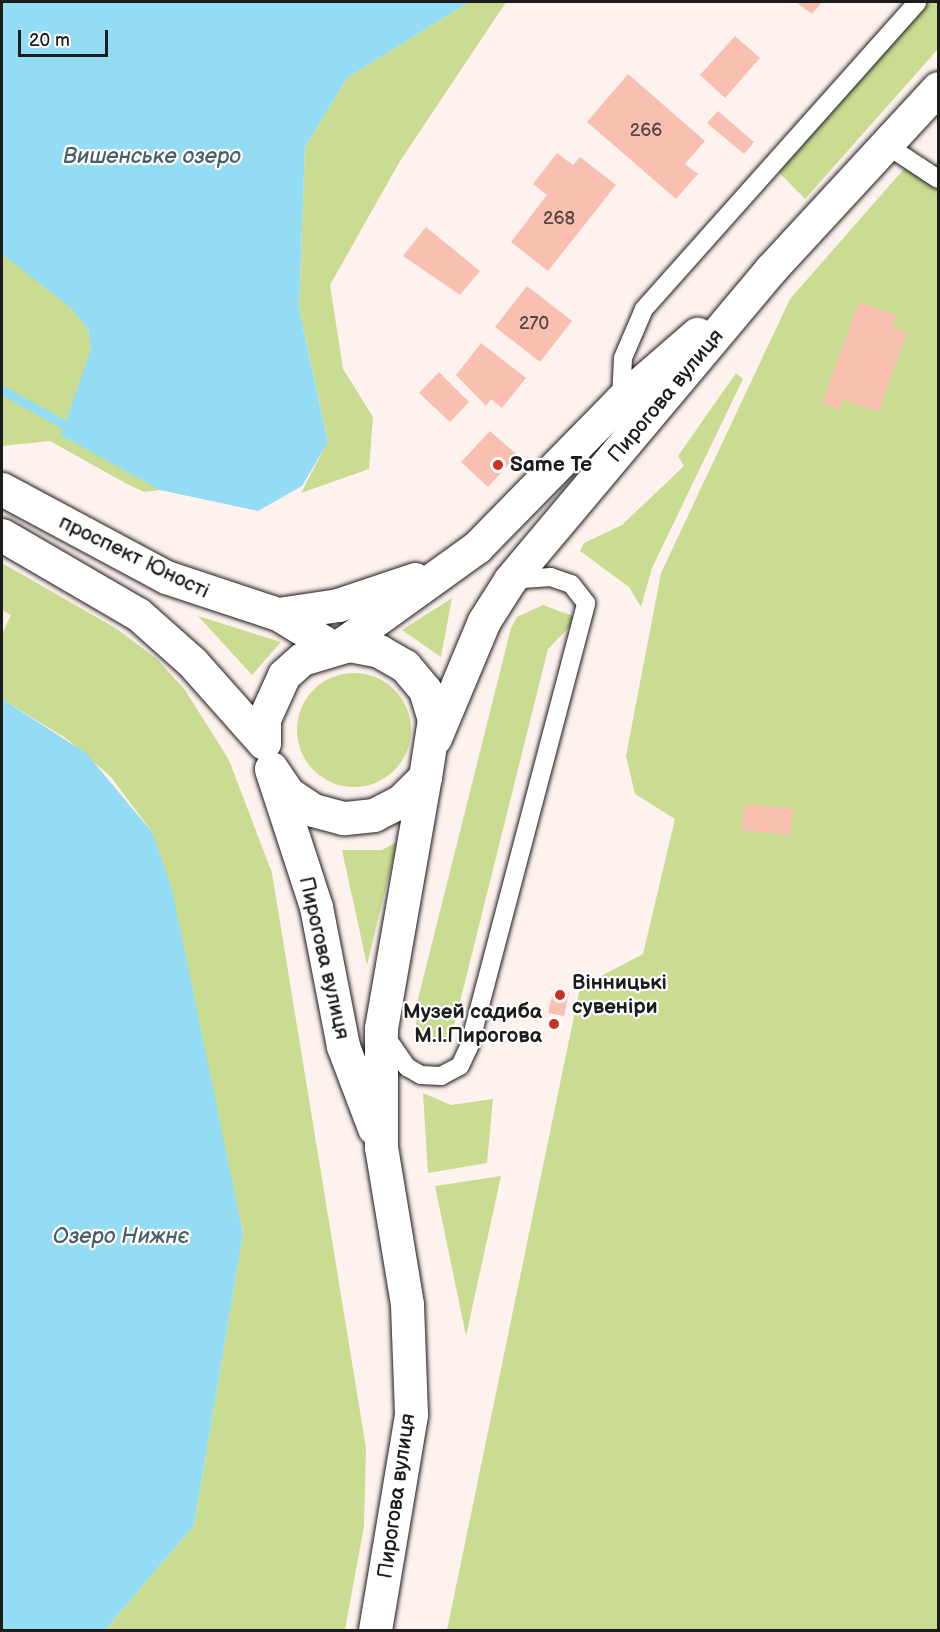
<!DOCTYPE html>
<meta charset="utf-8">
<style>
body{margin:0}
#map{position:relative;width:940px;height:1632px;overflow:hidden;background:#fef2ef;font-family:"Balsamiq Sans",sans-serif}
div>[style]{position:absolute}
.green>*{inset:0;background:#c9dc91}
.round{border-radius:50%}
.water>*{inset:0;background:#93dcf4}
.stream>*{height:9px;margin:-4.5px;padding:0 4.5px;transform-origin:4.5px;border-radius:4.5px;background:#93dcf4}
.building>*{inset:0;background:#f9bfb1}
.roads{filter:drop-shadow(0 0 2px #1c1c1c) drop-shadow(0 0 2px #1c1c1c)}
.service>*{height:18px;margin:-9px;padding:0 9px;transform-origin:9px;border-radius:9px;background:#fff}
.tertiary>*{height:33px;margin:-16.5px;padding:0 16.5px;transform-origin:16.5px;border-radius:16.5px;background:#fff}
.secondary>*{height:33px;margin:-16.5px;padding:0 16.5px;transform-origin:16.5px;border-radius:16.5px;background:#fff}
.dots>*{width:16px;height:16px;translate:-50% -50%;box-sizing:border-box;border:3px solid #fff;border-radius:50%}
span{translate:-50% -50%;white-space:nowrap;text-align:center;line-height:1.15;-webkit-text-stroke:4.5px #fff;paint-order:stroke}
.number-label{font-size:18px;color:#534541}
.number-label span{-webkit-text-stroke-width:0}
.street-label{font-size:21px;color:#1c1c1c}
.poi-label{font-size:21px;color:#1c1c1c;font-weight:700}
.left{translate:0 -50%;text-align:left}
.right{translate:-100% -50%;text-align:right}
.water-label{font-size:22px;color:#465f68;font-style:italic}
.frame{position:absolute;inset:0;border:3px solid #1c1c1c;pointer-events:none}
.scale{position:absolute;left:18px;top:30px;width:90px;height:27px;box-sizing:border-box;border:3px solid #1c1c1c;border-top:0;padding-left:8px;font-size:18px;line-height:21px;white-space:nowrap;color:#1c1c1c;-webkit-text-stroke:4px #fff;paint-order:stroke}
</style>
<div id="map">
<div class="green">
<i style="clip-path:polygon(469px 2px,506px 2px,400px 161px,330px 285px,343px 369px,373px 417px,369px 469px,301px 493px,328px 441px,299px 309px,305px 147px,347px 78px)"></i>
<i style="clip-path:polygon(918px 2px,938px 2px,938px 49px,805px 199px,771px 164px)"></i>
<i style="clip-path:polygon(938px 161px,938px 1630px,447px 1630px,580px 987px,643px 954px,675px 819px,635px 794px,626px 756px,661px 573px,790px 299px,910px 162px,928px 174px)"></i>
<i style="clip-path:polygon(2px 245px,70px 307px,88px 329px,91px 349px,148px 405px,160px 490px,144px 492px,127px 484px,50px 441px,2px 446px)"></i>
<i style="clip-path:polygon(736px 373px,743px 379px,652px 568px,641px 607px,629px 587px,580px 551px,584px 543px,622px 525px,684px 466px,678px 456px)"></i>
<i style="clip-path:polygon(2px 563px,117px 629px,158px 660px,185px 690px,229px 760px,272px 873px,366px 1448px,364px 1526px,345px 1630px,105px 1630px,194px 1525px,243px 1233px,152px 832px,111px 777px,67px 739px,2px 699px,2px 634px,11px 615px,2px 610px)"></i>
<i style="clip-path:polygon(452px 598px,441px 657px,402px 630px)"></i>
<i style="clip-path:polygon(543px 605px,578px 618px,548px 649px,451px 1038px,430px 1043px,416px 1024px,418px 999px,511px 628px,517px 617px)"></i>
<i style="clip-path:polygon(198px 616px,281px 642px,252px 675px)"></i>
<i class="round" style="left:297px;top:673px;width:114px;height:114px"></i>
<i style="clip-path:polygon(397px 842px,367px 965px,342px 850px,382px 850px)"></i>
<i style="clip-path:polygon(423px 1093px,451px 1105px,493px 1099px,487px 1163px,428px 1173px)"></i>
<i style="clip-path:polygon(501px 1176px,466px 1336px,435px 1186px)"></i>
</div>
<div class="water">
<i style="clip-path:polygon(2px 2px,469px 2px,347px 78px,305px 147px,299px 309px,328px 442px,302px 486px,258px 511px,160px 490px,61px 435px,91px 349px,88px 329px,70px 307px,2px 254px)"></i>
<i style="clip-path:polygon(2px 699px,86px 753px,152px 832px,172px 889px,243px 1234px,194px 1525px,105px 1630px,2px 1630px)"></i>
</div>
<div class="stream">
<i style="left:2px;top:390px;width:72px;rotate:29.1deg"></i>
</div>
<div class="building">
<i style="clip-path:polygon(796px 2px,822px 2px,812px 14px)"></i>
<i style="clip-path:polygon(735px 36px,760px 58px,725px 98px,700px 75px)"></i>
<i style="clip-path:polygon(628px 74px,705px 141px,685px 164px,698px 174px,676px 199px,587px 122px)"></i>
<i style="clip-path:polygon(718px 111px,754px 142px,744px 154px,707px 123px)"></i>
<i style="clip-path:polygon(557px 153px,573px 165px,580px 157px,616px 185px,548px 271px,511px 242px,547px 195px,533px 184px)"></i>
<i style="clip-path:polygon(426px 227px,480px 271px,460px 295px,403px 256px)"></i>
<i style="clip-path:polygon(527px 286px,572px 321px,540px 362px,495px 327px)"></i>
<i style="clip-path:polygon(859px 302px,897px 316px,892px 327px,907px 333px,878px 412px,843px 399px,839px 410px,822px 403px)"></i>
<i style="clip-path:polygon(481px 343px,526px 378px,502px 408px,491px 399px,486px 406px,456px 375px)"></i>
<i style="clip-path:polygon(439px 372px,469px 402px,450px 422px,419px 393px)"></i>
<i style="clip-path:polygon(490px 431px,517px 455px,488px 487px,461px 462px)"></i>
<i style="clip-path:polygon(745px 804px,793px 808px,790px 835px,742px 830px)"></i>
<i style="clip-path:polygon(554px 989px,569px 993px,564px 1016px,548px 1013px)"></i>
</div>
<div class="roads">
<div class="service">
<i style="left:888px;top:146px;width:60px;rotate:33.4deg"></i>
<i style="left:621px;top:400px;width:42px;rotate:-87.3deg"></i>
<i style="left:623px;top:358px;width:53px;rotate:-66.8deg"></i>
<i style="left:644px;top:309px;width:411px;rotate:-48.3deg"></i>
<i style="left:386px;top:1037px;width:37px;rotate:55deg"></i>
<i style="left:407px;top:1067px;width:16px;rotate:30deg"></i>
<i style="left:421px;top:1075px;width:20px;rotate:3deg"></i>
<i style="left:441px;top:1076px;width:21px;rotate:-28deg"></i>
<i style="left:460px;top:1066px;width:21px;rotate:-65deg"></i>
<i style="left:469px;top:1047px;width:459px;rotate:-75.2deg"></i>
<i style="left:586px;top:603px;width:24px;rotate:-128deg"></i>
<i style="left:571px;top:584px;width:21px;rotate:-161deg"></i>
<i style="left:551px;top:577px;width:39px;rotate:176deg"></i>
</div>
<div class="tertiary">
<i style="left:271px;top:769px;width:145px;rotate:71.9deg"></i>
<i style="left:316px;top:907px;width:142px;rotate:79deg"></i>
<i style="left:343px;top:1046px;width:88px;rotate:69.3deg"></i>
<i style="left:375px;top:1630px;width:219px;rotate:-80.5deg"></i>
<i style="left:411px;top:1414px;width:110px;rotate:-92.1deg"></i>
<i style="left:407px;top:1304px;width:159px;rotate:-99.4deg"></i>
<i style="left:381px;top:1147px;width:119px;rotate:-90deg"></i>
<i style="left:381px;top:1028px;width:255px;rotate:-80.1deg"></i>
</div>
<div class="secondary">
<i style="left:2px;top:489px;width:186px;rotate:28.2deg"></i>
<i style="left:166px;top:577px;width:118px;rotate:18.3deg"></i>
<i style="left:278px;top:614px;width:66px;rotate:31.3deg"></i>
<i style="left:2px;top:535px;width:157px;rotate:30.2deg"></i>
<i style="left:138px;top:614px;width:72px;rotate:41.6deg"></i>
<i style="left:192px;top:662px;width:108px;rotate:48.4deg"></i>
<i style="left:278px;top:614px;width:61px;rotate:-8.5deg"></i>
<i style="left:338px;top:605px;width:81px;rotate:-18.7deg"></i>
<i style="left:338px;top:647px;width:171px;rotate:-35.7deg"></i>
<i style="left:477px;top:547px;width:206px;rotate:-45.6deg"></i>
<i style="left:621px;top:400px;width:101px;rotate:-41deg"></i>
<i style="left:435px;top:738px;width:127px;rotate:-67.3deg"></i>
<i style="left:484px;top:621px;width:49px;rotate:-57.6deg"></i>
<i style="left:510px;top:580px;width:406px;rotate:-50deg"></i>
<i style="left:771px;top:269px;width:246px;rotate:-47.3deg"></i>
<i style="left:264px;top:743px;width:24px;rotate:-90deg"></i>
<i style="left:264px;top:719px;width:48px;rotate:-65.6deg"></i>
<i style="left:284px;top:675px;width:24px;rotate:-42deg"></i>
<i style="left:302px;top:659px;width:49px;rotate:-16.6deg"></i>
<i style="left:349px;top:645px;width:31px;rotate:11deg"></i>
<i style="left:379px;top:651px;width:30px;rotate:30deg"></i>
<i style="left:405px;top:666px;width:31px;rotate:50deg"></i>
<i style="left:425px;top:690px;width:30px;rotate:73deg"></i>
<i style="left:434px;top:719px;width:59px;rotate:98.8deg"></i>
<i style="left:425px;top:777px;width:34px;rotate:135deg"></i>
<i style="left:401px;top:801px;width:30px;rotate:153deg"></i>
<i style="left:374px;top:815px;width:31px;rotate:174deg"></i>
<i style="left:343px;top:818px;width:31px;rotate:-165deg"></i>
<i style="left:313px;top:810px;width:30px;rotate:-146deg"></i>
<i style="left:288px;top:793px;width:30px;rotate:-124deg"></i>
</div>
</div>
<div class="dots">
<i style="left:498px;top:465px;background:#c8321e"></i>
<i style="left:560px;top:995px;background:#c8321e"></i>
<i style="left:554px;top:1024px;background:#c8321e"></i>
</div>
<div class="number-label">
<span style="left:646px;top:131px">266</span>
<span style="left:559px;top:219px">268</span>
<span style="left:534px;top:324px">270</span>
</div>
<div class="street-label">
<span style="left:666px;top:396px;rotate:-50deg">Пирогова вулиця</span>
<span style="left:134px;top:557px;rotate:26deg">проспект Юності</span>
<span style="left:324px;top:958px;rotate:77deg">Пирогова вулиця</span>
<span style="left:397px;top:1496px;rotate:-82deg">Пирогова вулиця</span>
</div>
<div class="poi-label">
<span class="left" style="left:510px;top:465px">Same Te</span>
<span class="left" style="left:572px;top:995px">Вінницькі<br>сувеніри</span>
<span class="right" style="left:542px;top:1024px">Музей садиба<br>М.І.Пирогова</span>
</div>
<div class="water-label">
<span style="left:152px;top:157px">Вишенське озеро</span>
<span style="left:121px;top:1237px">Озеро Нижнє</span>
</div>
<div class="frame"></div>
<div class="scale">20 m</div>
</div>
